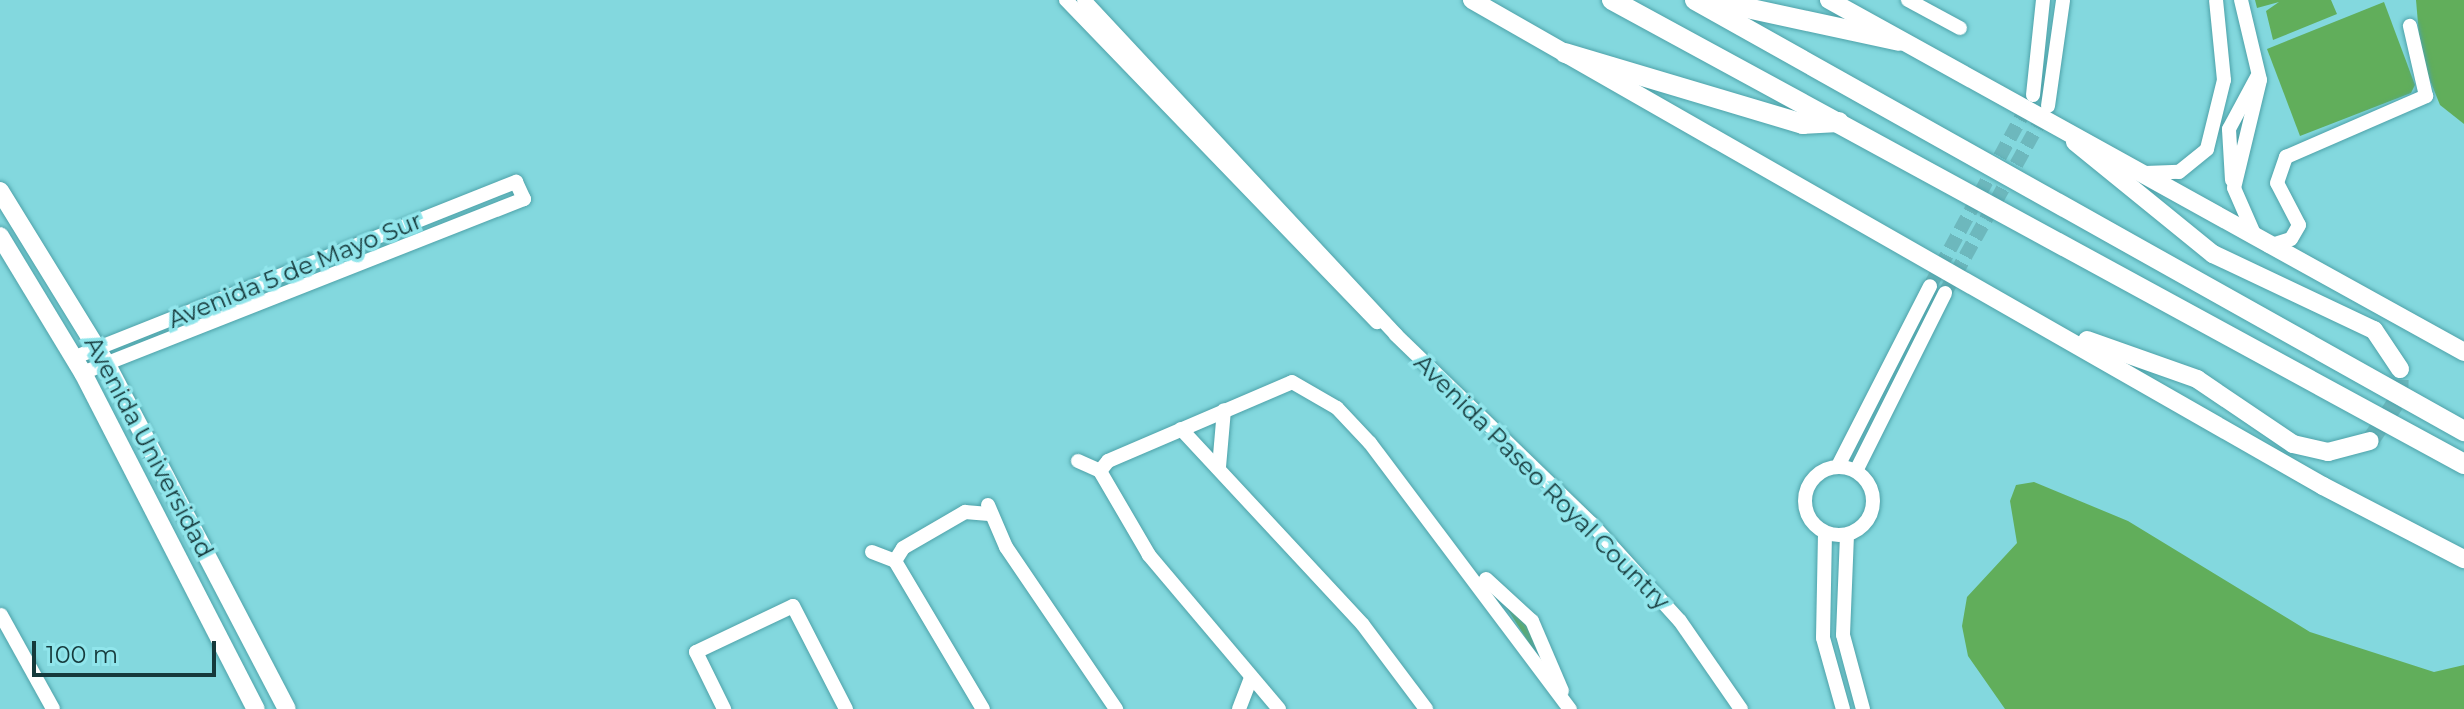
<!DOCTYPE html>
<style>
body{margin:0}
#map{position:relative;width:2464px;height:709px;overflow:hidden;background:#83d8de;font-family:Montserrat,sans-serif}
div>[style]{position:absolute}
.green>*{inset:0;background:#61ae5b}
.minor-tunnel>*{height:14px;margin-top:-7px;transform-origin:0;background:repeating-linear-gradient(90deg,#6db8bd 0 14px,transparent 0 21px)}
.major-tunnel>*{height:18px;margin-top:-9px;transform-origin:0;background:repeating-linear-gradient(90deg,#6db8bd 0 18px,transparent 0 27px)}
.roads{filter:drop-shadow(0 0 2px #4ea2a9) drop-shadow(0 0 2px #4ea2a9)}
.minor>*{height:14px;margin:-7px;padding:0 7px;transform-origin:7px;border-radius:7px;background:#fff}
.minor>.ring{margin:-7px;padding:0;box-sizing:content-box;background:none;border:14px solid #fff;border-radius:50%}
.major>*{height:18px;margin:-9px;padding:0 9px;transform-origin:9px;border-radius:9px;background:#fff}
.highway>*{height:20px;margin:-10px;padding:0 10px;transform-origin:10px;border-radius:10px;background:#fff}
span{translate:-50% -50%;white-space:nowrap;text-align:center;line-height:1.15;-webkit-text-stroke:7px #90e5eb;paint-order:stroke}
.street-label{font-size:24px;color:#15393b}
.scale{position:absolute;left:32px;top:641px;width:184px;height:36px;box-sizing:border-box;border:4px solid #15393b;border-top:0;padding-left:10px;font-size:24px;line-height:28px;white-space:nowrap;color:#15393b;-webkit-text-stroke:6px #90e5eb;paint-order:stroke}
</style>
<div id="map">
<div class="green">
<i style="clip-path:polygon(2255px 0,2331px 0,2337px 14px,2273px 40px,2266px 11px,2279px 2px,2257px 8px)"></i>
<i style="clip-path:polygon(2416px 0,2464px 0,2464px 124px,2440px 105px,2421px 58px)"></i>
<i style="clip-path:polygon(2384px 2px,2415px 85px,2411px 93px,2300px 136px,2267px 49px)"></i>
<i style="clip-path:polygon(2034px 482px,2128px 521px,2310px 632px,2434px 672px,2464px 665px,2464px 709px,2005px 709px,1968px 656px,1962px 626px,1967px 597px,2017px 543px,2010px 501px,2016px 485px)"></i>
<i style="clip-path:polygon(1503px 602px,1530px 626px,1544px 659px,1531px 646px)"></i>
</div>
<div class="minor-tunnel">
<i style="left:1930px;top:286px;width:208px;rotate:-61.6deg"></i>
<i style="left:1945px;top:293px;width:208px;rotate:-61deg"></i>
</div>
<div class="major-tunnel">
<i style="left:2370px;top:441px;width:52px;rotate:-56deg"></i>
<i style="left:2399px;top:398px;width:29px;rotate:-88deg"></i>
</div>
<div class="roads">
<div class="minor">
<i style="left:1066px;top:0;width:448px;rotate:46deg"></i>
<i style="left:1084px;top:0;width:458px;rotate:47deg"></i>
<i style="left:1396px;top:335px;width:271px;rotate:44deg"></i>
<i style="left:1591px;top:523px;width:132px;rotate:47.8deg"></i>
<i style="left:1680px;top:621px;width:107px;rotate:55.3deg"></i>
<i style="left:1908px;top:0;width:59px;rotate:28.3deg"></i>
<i style="left:2241px;top:0;width:82px;rotate:76.6deg"></i>
<i style="left:2260px;top:80px;width:111px;rotate:103.5deg"></i>
<i style="left:2234px;top:188px;width:52px;rotate:66.4deg"></i>
<i style="left:2033px;top:95px;width:96px;rotate:-84deg"></i>
<i style="left:2048px;top:106px;width:107px;rotate:-81.9deg"></i>
<i style="left:2145px;top:173px;width:34px;rotate:-2deg"></i>
<i style="left:2179px;top:172px;width:36px;rotate:-39deg"></i>
<i style="left:2207px;top:149px;width:71px;rotate:-76.2deg"></i>
<i style="left:2224px;top:80px;width:80px;rotate:-95.7deg"></i>
<i style="left:2232px;top:180px;width:51px;rotate:-93.4deg"></i>
<i style="left:2229px;top:129px;width:59px;rotate:-61.7deg"></i>
<i style="left:2269px;top:246px;width:23px;rotate:-18deg"></i>
<i style="left:2291px;top:239px;width:16px;rotate:-60deg"></i>
<i style="left:2299px;top:225px;width:47px;rotate:-117.6deg"></i>
<i style="left:2277px;top:183px;width:28px;rotate:-71deg"></i>
<i style="left:2286px;top:157px;width:153px;rotate:-23.5deg"></i>
<i style="left:2426px;top:96px;width:72px;rotate:-102.9deg"></i>
<i style="left:73px;top:358px;width:477px;rotate:-21.7deg"></i>
<i style="left:516px;top:182px;width:19px;rotate:65deg"></i>
<i style="left:524px;top:199px;width:474px;rotate:158.5deg"></i>
<i style="left:1181px;top:429px;width:267px;rotate:47.1deg"></i>
<i style="left:1363px;top:625px;width:105px;rotate:53.1deg"></i>
<i style="left:1078px;top:461px;width:24px;rotate:24deg"></i>
<i style="left:1838px;top:466px;width:202px;rotate:-62.9deg"></i>
<i class="ring" style="left:1805px;top:467px;width:54px;height:54px"></i>
<i style="left:1219px;top:467px;width:57px;rotate:-85deg"></i>
<i style="left:1856px;top:471px;width:199px;rotate:-63.4deg"></i>
<i style="left:988px;top:505px;width:46px;rotate:66.8deg"></i>
<i style="left:1006px;top:547px;width:196px;rotate:55.8deg"></i>
<i style="left:1825px;top:533px;width:105px;rotate:91.1deg"></i>
<i style="left:1823px;top:638px;width:74px;rotate:74.3deg"></i>
<i style="left:1847px;top:535px;width:100px;rotate:92.3deg"></i>
<i style="left:1843px;top:635px;width:77px;rotate:74.9deg"></i>
<i style="left:872px;top:552px;width:25px;rotate:21deg"></i>
<i style="left:895px;top:561px;width:172px;rotate:59.3deg"></i>
<i style="left:895px;top:561px;width:15px;rotate:-58deg"></i>
<i style="left:903px;top:548px;width:72px;rotate:-30.1deg"></i>
<i style="left:965px;top:512px;width:24px;rotate:5deg"></i>
<i style="left:1486px;top:579px;width:62px;rotate:42.4deg"></i>
<i style="left:1532px;top:621px;width:76px;rotate:66.8deg"></i>
<i style="left:793px;top:606px;width:116px;rotate:62.8deg"></i>
<i style="left:1px;top:615px;width:107px;rotate:61deg"></i>
<i style="left:696px;top:652px;width:107px;rotate:-25.4deg"></i>
<i style="left:696px;top:652px;width:64px;rotate:63.8deg"></i>
<i style="left:1239px;top:709px;width:33px;rotate:-69deg"></i>
<i style="left:1279px;top:709px;width:202px;rotate:-130.2deg"></i>
<i style="left:1149px;top:555px;width:97px;rotate:-120.3deg"></i>
<i style="left:1100px;top:471px;width:13px;rotate:-51deg"></i>
<i style="left:1108px;top:461px;width:200px;rotate:-23.2deg"></i>
<i style="left:1292px;top:382px;width:52px;rotate:30deg"></i>
<i style="left:1337px;top:408px;width:48px;rotate:46.7deg"></i>
<i style="left:1370px;top:443px;width:333px;rotate:53.1deg"></i>
</div>
<div class="major">
<i style="left:1472px;top:0;width:980px;rotate:29.73deg"></i>
<i style="left:2323px;top:486px;width:159px;rotate:27.4deg"></i>
<i style="left:1829px;top:0;width:726px;rotate:29deg"></i>
<i style="left:2075px;top:142px;width:178px;rotate:39.1deg"></i>
<i style="left:2213px;top:254px;width:178px;rotate:25.3deg"></i>
<i style="left:2374px;top:330px;width:47px;rotate:56.3deg"></i>
<i style="left:0;top:191px;width:202px;rotate:58.4deg"></i>
<i style="left:106px;top:363px;width:390px;rotate:62.4deg"></i>
<i style="left:0;top:236px;width:160px;rotate:58.8deg"></i>
<i style="left:83px;top:373px;width:378px;rotate:62.8deg"></i>
<i style="left:2087px;top:340px;width:117px;rotate:19.5deg"></i>
<i style="left:2197px;top:379px;width:116px;rotate:34.1deg"></i>
<i style="left:2293px;top:444px;width:36px;rotate:13deg"></i>
<i style="left:2328px;top:452px;width:43px;rotate:-14.7deg"></i>
</div>
<div class="highway">
<i style="left:1612px;top:0;width:970px;rotate:28.57deg"></i>
<i style="left:1695px;top:0;width:882px;rotate:29.27deg"></i>
<i style="left:1710px;top:0;width:193px;rotate:12.2deg"></i>
<i style="left:1565px;top:53px;width:248px;rotate:16.6deg"></i>
<i style="left:1803px;top:124px;width:36px;rotate:-3deg"></i>
</div>
</div>
<div class="street-label">
<span style="left:295px;top:270px;rotate:-22deg">Avenida 5 de Mayo Sur</span>
<span style="left:149px;top:447px;rotate:62deg">Avenida Universidad</span>
<span style="left:1542px;top:482px;rotate:45deg">Avenida Paseo Royal Country</span>
</div>
<div class="scale">100 m</div>
</div>
